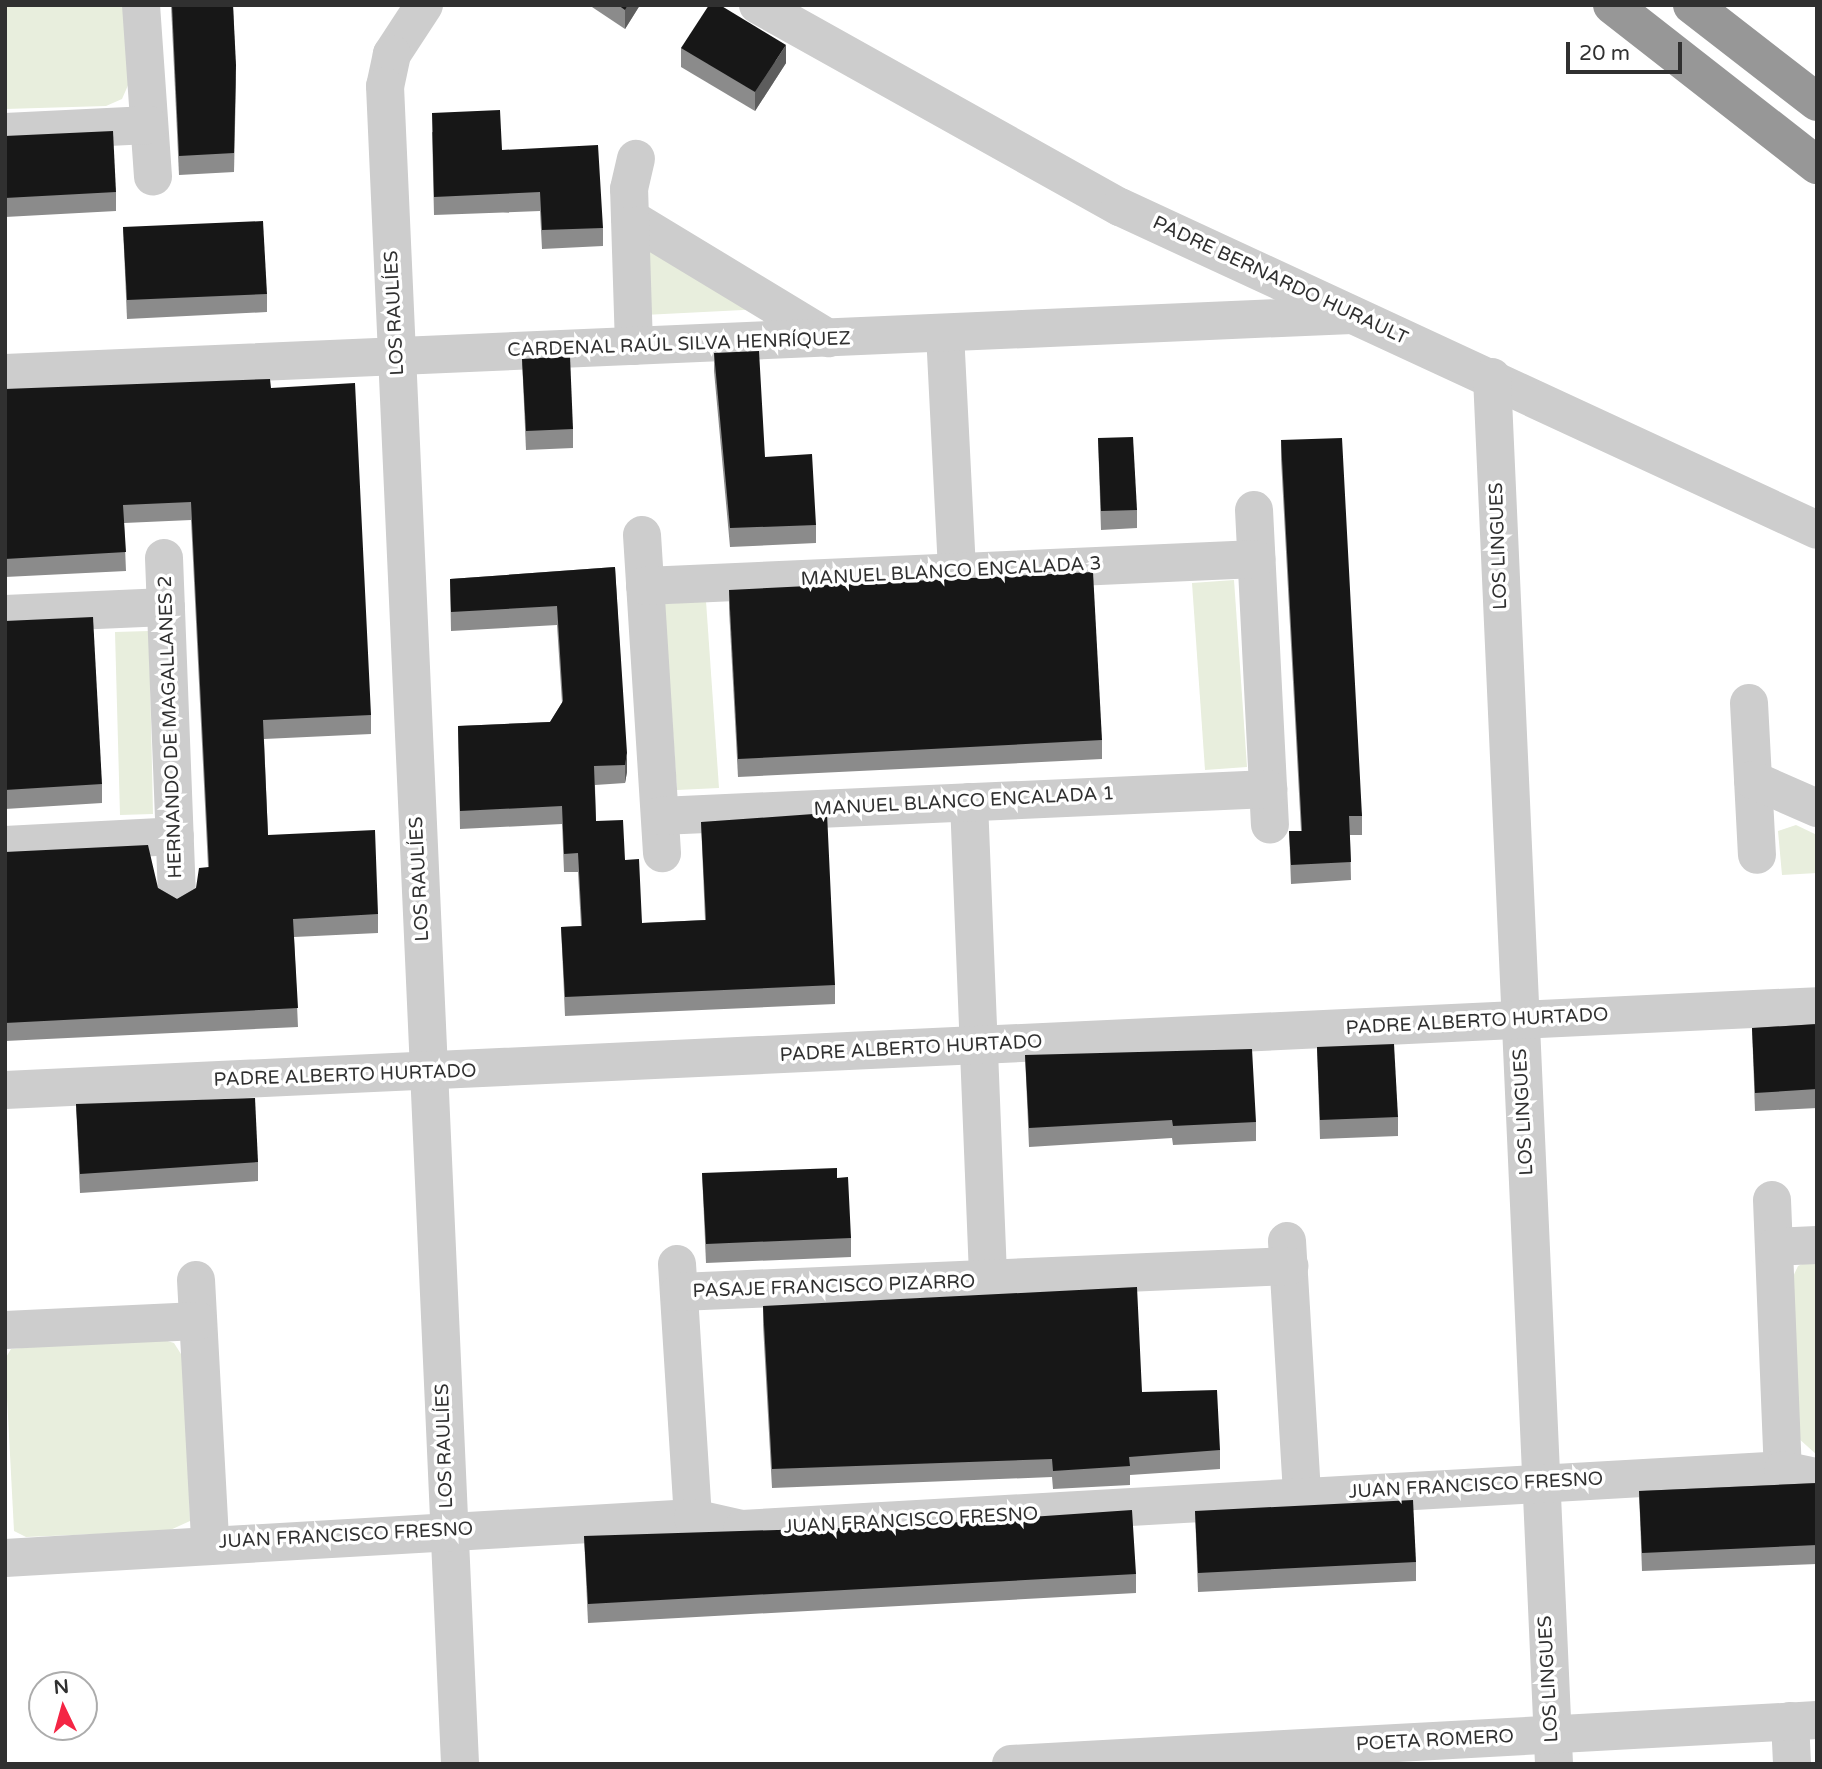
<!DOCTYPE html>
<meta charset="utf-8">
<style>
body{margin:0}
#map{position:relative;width:1822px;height:1769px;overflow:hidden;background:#fff;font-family:"Varela Round",sans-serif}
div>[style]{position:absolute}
.green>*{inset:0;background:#e8eedd}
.minor>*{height:38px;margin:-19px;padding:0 19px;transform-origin:19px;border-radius:19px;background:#cdcdcd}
.highway>*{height:38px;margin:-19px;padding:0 19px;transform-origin:19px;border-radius:19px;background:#979797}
.wall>*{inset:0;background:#8b8b8b}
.shaded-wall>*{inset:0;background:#5d5d5d}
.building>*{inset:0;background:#171717}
span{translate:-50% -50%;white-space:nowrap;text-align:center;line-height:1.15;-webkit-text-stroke:7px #fff;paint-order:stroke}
.street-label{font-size:19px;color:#303030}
.frame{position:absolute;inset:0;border:7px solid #303030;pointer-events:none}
.north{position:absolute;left:28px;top:1671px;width:70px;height:70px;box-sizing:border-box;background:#fff;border:2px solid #acacac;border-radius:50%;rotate:355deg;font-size:19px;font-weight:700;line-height:28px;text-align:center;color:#303030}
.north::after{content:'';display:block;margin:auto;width:24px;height:32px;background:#f42544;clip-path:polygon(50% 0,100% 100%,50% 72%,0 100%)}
.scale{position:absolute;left:1566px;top:42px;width:116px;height:32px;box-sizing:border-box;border:4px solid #303030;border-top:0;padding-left:9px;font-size:21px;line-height:24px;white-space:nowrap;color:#303030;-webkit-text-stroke:5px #fff;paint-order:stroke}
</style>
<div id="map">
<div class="green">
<i style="clip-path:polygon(5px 5px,124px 5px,129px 83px,122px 99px,106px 106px,5px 109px)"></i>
<i style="clip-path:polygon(656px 247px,763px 309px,644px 315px,643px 254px)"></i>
<i style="clip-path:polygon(1234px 580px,1247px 767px,1205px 770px,1192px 583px)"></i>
<i style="clip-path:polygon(706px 601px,719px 788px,677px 790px,664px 604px)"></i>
<i style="clip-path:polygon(149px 631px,153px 814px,120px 815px,115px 632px)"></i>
<i style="clip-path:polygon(1796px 825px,1817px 835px,1817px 873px,1782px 875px,1778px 831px)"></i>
<i style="clip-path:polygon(1817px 1257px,1817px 1455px,1797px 1437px,1791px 1281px,1798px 1266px)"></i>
<i style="clip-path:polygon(151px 1336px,174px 1343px,186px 1362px,190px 1521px,168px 1531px,26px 1537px,14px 1531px,5px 1359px,11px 1349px)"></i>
</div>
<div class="minor">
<i style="left:141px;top:5px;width:172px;rotate:86deg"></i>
<i style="left:424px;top:5px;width:59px;rotate:123.1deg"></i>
<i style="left:392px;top:54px;width:33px;rotate:102deg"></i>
<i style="left:385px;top:86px;width:1680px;rotate:87.44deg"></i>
<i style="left:758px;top:5px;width:415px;rotate:29.2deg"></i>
<i style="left:1120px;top:207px;width:768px;rotate:24.86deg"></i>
<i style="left:5px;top:132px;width:144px;rotate:-2.8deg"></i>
<i style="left:630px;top:218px;width:232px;rotate:31.2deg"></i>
<i style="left:945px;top:333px;width:239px;rotate:87.1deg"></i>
<i style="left:634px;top:346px;width:157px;rotate:-91.8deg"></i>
<i style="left:629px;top:189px;width:31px;rotate:-77deg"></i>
<i style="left:5px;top:373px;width:1348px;rotate:-2.47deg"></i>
<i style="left:1492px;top:377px;width:1388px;rotate:87.44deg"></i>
<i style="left:1254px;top:510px;width:315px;rotate:87.1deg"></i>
<i style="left:642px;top:535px;width:319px;rotate:86.4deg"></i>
<i style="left:164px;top:558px;width:338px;rotate:87.8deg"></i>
<i style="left:645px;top:586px;width:612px;rotate:-2.53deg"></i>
<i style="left:5px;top:614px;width:161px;rotate:-2.5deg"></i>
<i style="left:1749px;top:703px;width:152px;rotate:87deg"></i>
<i style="left:1753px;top:780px;width:70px;rotate:23.6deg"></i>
<i style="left:969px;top:802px;width:480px;rotate:87.7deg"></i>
<i style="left:660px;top:816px;width:609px;rotate:-2.54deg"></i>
<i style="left:5px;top:845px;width:170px;rotate:-3deg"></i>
<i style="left:5px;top:1090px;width:1814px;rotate:-2.65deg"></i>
<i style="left:1772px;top:1200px;width:270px;rotate:87.7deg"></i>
<i style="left:1287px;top:1241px;width:253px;rotate:86.6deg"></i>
<i style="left:1774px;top:1247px;width:43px;rotate:-2.7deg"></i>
<i style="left:677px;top:1264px;width:255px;rotate:86.4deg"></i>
<i style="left:196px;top:1280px;width:262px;rotate:86.9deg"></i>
<i style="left:679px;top:1292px;width:611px;rotate:-2.44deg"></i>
<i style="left:5px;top:1330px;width:193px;rotate:-2.7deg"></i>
<i style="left:5px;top:1558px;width:689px;rotate:-3.33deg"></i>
<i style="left:693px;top:1518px;width:50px;rotate:12.7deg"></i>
<i style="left:742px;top:1529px;width:1043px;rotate:-3.24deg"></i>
<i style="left:1783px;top:1470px;width:35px;rotate:12deg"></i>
<i style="left:1790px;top:1721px;width:43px;rotate:87.3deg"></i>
<i style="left:1011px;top:1764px;width:807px;rotate:-3.12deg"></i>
</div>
<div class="highway">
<i style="left:1612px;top:5px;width:260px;rotate:38deg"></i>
<i style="left:1692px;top:5px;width:158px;rotate:37.8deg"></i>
</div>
<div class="wall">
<i style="clip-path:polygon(171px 5px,233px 5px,236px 83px,234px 172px,179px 175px)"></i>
<i style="clip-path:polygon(589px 5px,640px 5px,625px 29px)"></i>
<i style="clip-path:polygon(681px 48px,786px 63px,755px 111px,681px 67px)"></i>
<i style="clip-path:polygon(432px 132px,502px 150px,603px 228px,603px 246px,542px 249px,540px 211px,434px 215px)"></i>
<i style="clip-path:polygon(5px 136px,116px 192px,116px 211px,5px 217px)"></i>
<i style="clip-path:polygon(123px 227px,267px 294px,267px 312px,127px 319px)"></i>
<i style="clip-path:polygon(714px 353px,765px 457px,816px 525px,816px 543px,730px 547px,714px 371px)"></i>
<i style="clip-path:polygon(522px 359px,573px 429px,573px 448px,526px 450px)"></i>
<i style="clip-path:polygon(271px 388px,371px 715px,371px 734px,264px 739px,268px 835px,378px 914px,378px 933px,294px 937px,298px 1027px,5px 1041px,5px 852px,158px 888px,177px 899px,196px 888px,208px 867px,191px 520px,124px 523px,126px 571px,5px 577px,5px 389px)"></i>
<i style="clip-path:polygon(1098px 438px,1137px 510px,1137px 528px,1101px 530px)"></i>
<i style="clip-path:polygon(1281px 440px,1362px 816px,1362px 835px,1350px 835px,1351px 880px,1291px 884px,1289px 831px,1301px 831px,1281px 459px)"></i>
<i style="clip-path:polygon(615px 567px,627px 772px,625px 783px,595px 785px,596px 821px,625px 860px,642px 923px,705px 920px,701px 822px,835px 985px,835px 1004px,565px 1016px,561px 927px,581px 926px,578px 872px,564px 872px,562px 824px,460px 829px,458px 726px,550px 722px,562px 703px,557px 625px,451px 631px,450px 579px)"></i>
<i style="clip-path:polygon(729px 590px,1102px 740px,1102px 759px,738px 777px,729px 609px)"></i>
<i style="clip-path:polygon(5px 621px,102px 784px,102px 803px,5px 809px)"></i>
<i style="clip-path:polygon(1817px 1024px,1817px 1108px,1755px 1111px,1752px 1028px)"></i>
<i style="clip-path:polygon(1317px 1047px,1398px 1117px,1398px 1136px,1320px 1139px)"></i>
<i style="clip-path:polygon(1025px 1055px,1256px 1122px,1256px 1141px,1173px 1145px,1172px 1138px,1029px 1147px)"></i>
<i style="clip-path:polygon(76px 1104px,258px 1162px,258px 1181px,80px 1193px)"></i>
<i style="clip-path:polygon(702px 1173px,837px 1178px,851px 1238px,851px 1257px,706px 1263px)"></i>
<i style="clip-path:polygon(763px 1306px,1142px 1392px,1220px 1450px,1220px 1469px,1130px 1475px,1130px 1485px,1053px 1489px,1052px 1477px,772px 1488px,763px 1325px)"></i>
<i style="clip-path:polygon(1817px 1483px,1817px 1564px,1642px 1571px,1639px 1491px)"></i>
<i style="clip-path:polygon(1195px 1511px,1416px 1562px,1416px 1581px,1198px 1592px)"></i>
<i style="clip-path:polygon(584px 1536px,1136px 1574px,1136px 1593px,588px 1623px)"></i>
</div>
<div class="shaded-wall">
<i style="clip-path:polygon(628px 5px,640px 5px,625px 29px,625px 10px)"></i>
<i style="clip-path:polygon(786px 45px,786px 63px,755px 111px,755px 92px)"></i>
<i style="clip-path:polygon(627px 753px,627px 772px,625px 783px,625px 765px)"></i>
</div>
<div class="building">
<i style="clip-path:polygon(172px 5px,233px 5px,236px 65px,234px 153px,179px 156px)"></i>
<i style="clip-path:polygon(618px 5px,628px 5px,625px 10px)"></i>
<i style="clip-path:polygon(709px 5px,720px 5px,786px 45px,755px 92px,681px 48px)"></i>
<i style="clip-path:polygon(500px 110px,502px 150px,598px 145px,603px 228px,542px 230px,540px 192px,434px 197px,432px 113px)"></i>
<i style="clip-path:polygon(113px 131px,116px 192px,5px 198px,5px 136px)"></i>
<i style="clip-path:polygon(263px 221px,267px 294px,127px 300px,123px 227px)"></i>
<i style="clip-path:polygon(759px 351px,765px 457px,812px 454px,816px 525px,730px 528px,714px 353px)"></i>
<i style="clip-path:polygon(570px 356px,573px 429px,526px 431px,522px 359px)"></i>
<i style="clip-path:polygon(270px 379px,271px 388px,355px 383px,371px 715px,263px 720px,268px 835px,375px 830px,378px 914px,293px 919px,298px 1008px,5px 1023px,5px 852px,148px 845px,158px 888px,177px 899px,196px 888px,199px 868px,209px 867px,191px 502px,123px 505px,126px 552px,5px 559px,5px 389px)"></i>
<i style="clip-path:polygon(1133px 437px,1137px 510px,1101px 511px,1098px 438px)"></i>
<i style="clip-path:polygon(1342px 438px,1362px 816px,1349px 816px,1351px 862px,1291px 865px,1289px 831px,1302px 831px,1281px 440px)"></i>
<i style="clip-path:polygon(615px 567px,627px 753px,625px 765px,594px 766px,596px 821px,623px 820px,625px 860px,639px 859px,642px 923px,706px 920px,701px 822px,827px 813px,835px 985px,565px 997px,561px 927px,582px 926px,578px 853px,564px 854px,562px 806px,460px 811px,458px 726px,550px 722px,563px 701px,557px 606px,451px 612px,450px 579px)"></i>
<i style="clip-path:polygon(1093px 572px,1102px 740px,738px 759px,729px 590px)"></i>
<i style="clip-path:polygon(93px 617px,102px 784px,5px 790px,5px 621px)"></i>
<i style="clip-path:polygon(1817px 1024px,1817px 1089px,1755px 1093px,1752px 1028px)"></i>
<i style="clip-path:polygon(1394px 1044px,1398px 1117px,1320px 1120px,1317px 1047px)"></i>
<i style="clip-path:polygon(1252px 1049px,1256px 1122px,1173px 1126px,1172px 1120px,1029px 1128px,1025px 1055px)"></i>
<i style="clip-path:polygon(255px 1098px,258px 1162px,80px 1174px,76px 1104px)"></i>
<i style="clip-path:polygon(837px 1168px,837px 1178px,848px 1177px,851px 1238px,706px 1244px,702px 1173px)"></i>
<i style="clip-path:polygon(1137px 1287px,1142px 1392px,1217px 1390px,1220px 1450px,1129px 1457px,1130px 1466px,1053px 1471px,1052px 1459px,772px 1469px,763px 1306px)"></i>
<i style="clip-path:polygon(1817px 1483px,1817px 1545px,1642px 1553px,1639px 1491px)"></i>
<i style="clip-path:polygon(1413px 1500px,1416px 1562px,1198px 1573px,1195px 1511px)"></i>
<i style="clip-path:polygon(1132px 1510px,1136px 1574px,588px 1604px,584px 1536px,902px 1526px)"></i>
</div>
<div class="street-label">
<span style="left:1280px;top:281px;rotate:25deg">PADRE BERNARDO HURAULT</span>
<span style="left:395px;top:313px;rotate:-93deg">LOS RAULÍES</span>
<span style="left:679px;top:345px;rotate:-2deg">CARDENAL RAÚL SILVA HENRÍQUEZ</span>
<span style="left:1499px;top:546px;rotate:-92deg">LOS LINGUES</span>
<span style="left:951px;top:572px;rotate:-3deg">MANUEL BLANCO ENCALADA 3</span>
<span style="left:171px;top:727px;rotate:-92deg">HERNANDO DE MAGALLANES 2</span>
<span style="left:964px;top:802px;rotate:-3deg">MANUEL BLANCO ENCALADA 1</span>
<span style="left:420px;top:879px;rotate:-93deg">LOS RAULÍES</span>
<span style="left:1477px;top:1022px;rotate:-3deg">PADRE ALBERTO HURTADO</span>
<span style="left:911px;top:1049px;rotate:-3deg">PADRE ALBERTO HURTADO</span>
<span style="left:345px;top:1076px;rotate:-2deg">PADRE ALBERTO HURTADO</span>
<span style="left:1524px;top:1112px;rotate:-93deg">LOS LINGUES</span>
<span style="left:834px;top:1287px;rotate:-2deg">PASAJE FRANCISCO PIZARRO</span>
<span style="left:445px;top:1446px;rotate:-92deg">LOS RAULÍES</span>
<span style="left:1476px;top:1486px;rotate:-3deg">JUAN FRANCISCO FRESNO</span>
<span style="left:911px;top:1521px;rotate:-3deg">JUAN FRANCISCO FRESNO</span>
<span style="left:346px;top:1536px;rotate:-3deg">JUAN FRANCISCO FRESNO</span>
<span style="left:1549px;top:1679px;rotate:-93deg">LOS LINGUES</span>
<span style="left:1435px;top:1741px;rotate:-3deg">POETA ROMERO</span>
</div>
<div class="frame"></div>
<div class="north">N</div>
<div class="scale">20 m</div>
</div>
